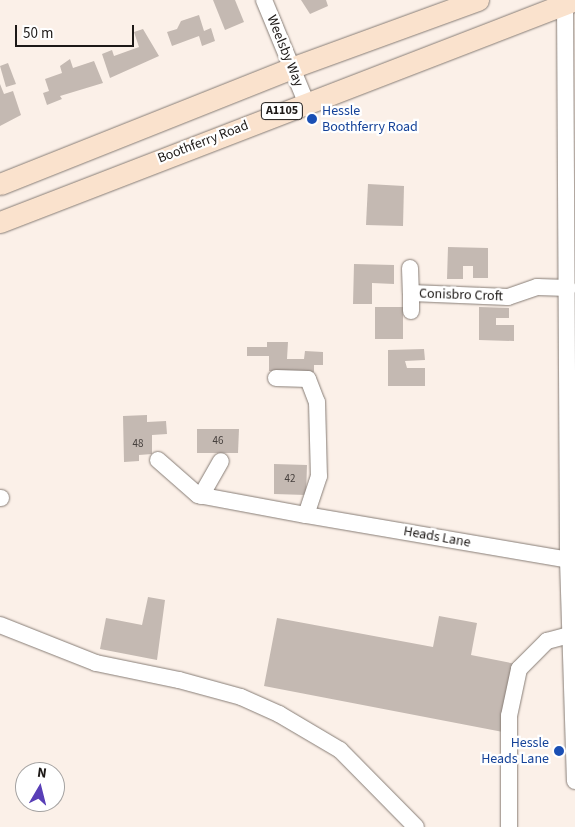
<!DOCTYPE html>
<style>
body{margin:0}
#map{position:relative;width:575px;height:827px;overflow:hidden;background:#fbf0e8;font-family:"Source Sans 3",sans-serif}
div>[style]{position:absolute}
.building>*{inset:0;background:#c4b9b2}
.roads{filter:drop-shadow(0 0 1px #877d76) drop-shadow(0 0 1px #877d76)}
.minor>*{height:16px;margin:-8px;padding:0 8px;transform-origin:8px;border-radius:8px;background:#fff}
.major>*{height:21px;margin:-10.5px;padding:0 10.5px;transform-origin:10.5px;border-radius:10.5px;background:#fae2cd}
.dots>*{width:14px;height:14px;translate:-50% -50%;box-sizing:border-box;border:2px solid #fff;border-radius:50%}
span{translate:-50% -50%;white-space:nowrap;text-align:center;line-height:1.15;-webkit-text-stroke:4.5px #fff;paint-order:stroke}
.number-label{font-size:11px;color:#47413e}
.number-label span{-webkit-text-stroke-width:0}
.shield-label span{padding:1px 4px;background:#fff;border:1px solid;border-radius:4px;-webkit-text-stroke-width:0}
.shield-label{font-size:12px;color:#1d1917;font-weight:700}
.street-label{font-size:14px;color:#1d1917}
.transit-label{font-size:14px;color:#164399}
.left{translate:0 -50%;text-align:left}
.right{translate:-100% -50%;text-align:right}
.north{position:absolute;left:15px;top:762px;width:50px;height:50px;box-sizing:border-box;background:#fff;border:1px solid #a5a3a2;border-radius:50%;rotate:8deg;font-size:14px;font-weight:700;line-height:20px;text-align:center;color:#1d1917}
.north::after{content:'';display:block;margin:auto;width:18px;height:22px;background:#593fb7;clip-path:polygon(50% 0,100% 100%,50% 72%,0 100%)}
.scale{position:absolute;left:15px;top:25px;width:119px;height:22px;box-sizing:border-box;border:2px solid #1d1917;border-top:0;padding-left:6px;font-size:15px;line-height:18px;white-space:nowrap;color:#1d1917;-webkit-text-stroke:4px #fff;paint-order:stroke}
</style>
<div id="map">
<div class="building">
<i style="clip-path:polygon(213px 0,235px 0,244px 22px,225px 30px)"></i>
<i style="clip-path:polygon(301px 0,326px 0,328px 6px,310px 14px)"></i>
<i style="clip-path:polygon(199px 15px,204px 31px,211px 28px,215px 41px,202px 46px,199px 36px,172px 46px,167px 32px,177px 29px,181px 21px)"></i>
<i style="clip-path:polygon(143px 29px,159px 56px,110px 78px,102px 54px,112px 50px,114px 56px,139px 47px,134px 32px)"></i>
<i style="clip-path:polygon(70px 59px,73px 68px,94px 61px,103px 83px,60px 96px,62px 99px,47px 105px,43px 93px,49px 91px,45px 79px,62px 73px,60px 66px)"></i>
<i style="clip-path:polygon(8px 63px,16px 84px,6px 87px,0 66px)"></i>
<i style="clip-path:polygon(0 84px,4px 94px,13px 91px,21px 115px,0 126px)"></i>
<i style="clip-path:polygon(368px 184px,404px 186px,403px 226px,366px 225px)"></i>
<i style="clip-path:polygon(448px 247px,488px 248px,488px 278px,473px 278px,473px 266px,463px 266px,463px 279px,447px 279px)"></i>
<i style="clip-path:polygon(354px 264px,394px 265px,394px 284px,372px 283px,372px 304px,353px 304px)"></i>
<i style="clip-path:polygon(375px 307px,403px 307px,403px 339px,375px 339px)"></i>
<i style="clip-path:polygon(479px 307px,509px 308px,509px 318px,496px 318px,496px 325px,514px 325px,514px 341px,479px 340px)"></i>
<i style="clip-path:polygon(267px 342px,288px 342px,287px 359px,304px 359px,305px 351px,323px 352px,323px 365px,314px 365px,314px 372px,269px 371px,269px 356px,247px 356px,247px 347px,267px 347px)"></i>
<i style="clip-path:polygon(424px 349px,425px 360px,405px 361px,407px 368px,425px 368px,425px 386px,388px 386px,388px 350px)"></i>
<i style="clip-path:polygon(147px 415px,147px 422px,166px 421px,167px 434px,152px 435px,152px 454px,139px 455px,139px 461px,124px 462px,123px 416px)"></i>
<i style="clip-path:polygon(197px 429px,239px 429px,238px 453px,197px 453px)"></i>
<i style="clip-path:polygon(274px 464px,307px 465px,306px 495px,274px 494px)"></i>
<i style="clip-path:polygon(148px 597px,165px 600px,157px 660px,100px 649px,106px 618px,142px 625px)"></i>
<i style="clip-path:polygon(439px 616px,477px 623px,471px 655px,516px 664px,503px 732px,264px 686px,277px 618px,433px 647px)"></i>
</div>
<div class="roads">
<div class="minor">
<i style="left:264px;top:0;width:110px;rotate:67.6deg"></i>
<i style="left:565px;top:0;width:560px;rotate:89.69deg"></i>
<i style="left:568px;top:560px;width:221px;rotate:88.2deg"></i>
<i style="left:410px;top:268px;width:25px;rotate:88deg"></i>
<i style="left:411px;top:293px;width:97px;rotate:2.4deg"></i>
<i style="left:508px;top:297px;width:31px;rotate:-19deg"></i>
<i style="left:537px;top:287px;width:31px;rotate:2deg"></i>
<i style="left:411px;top:293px;width:18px;rotate:90deg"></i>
<i style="left:276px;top:378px;width:32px;rotate:2deg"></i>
<i style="left:308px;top:379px;width:25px;rotate:69deg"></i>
<i style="left:317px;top:402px;width:74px;rotate:88.5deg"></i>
<i style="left:319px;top:476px;width:41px;rotate:108.4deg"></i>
<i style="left:306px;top:515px;width:266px;rotate:9.7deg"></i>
<i style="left:158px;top:460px;width:53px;rotate:41.2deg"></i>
<i style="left:198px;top:495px;width:110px;rotate:10.5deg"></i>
<i style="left:201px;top:496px;width:40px;rotate:-60.3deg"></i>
<i style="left:0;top:498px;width:1px"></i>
<i style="left:0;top:625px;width:103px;rotate:21.6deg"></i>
<i style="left:96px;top:663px;width:85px;rotate:11.6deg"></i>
<i style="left:179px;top:680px;width:64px;rotate:15.3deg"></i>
<i style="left:241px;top:697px;width:42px;rotate:24.1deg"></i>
<i style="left:279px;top:714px;width:71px;rotate:30.5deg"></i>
<i style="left:340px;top:750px;width:108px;rotate:45.4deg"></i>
<i style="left:509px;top:827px;width:111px;rotate:-90deg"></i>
<i style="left:509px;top:716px;width:48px;rotate:-78deg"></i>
<i style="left:519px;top:669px;width:40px;rotate:-45deg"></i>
<i style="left:547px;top:641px;width:24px;rotate:-15deg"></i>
</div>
<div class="major">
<i style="left:0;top:184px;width:313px;rotate:-21.7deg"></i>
<i style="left:291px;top:68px;width:199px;rotate:-20deg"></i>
<i style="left:0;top:222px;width:616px;rotate:-21.11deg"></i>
</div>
</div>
<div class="dots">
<i style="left:312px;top:119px;background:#1a4fb4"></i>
<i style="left:559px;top:751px;background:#1a4fb4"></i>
</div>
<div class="number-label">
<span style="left:218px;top:441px">46</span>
<span style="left:138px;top:444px">48</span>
<span style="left:290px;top:479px">42</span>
</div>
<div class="shield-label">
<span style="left:282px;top:111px">A1105</span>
</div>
<div class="street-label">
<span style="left:285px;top:51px;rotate:68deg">Weelsby Way</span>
<span style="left:203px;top:142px;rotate:-21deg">Boothferry Road</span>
<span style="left:461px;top:295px;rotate:2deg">Conisbro Croft</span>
<span style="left:437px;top:537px;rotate:10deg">Heads Lane</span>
</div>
<div class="transit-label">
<span class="left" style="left:322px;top:119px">Hessle<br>Boothferry Road</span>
<span class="right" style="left:549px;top:751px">Hessle<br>Heads Lane</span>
</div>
<div class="north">N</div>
<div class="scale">50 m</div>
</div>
